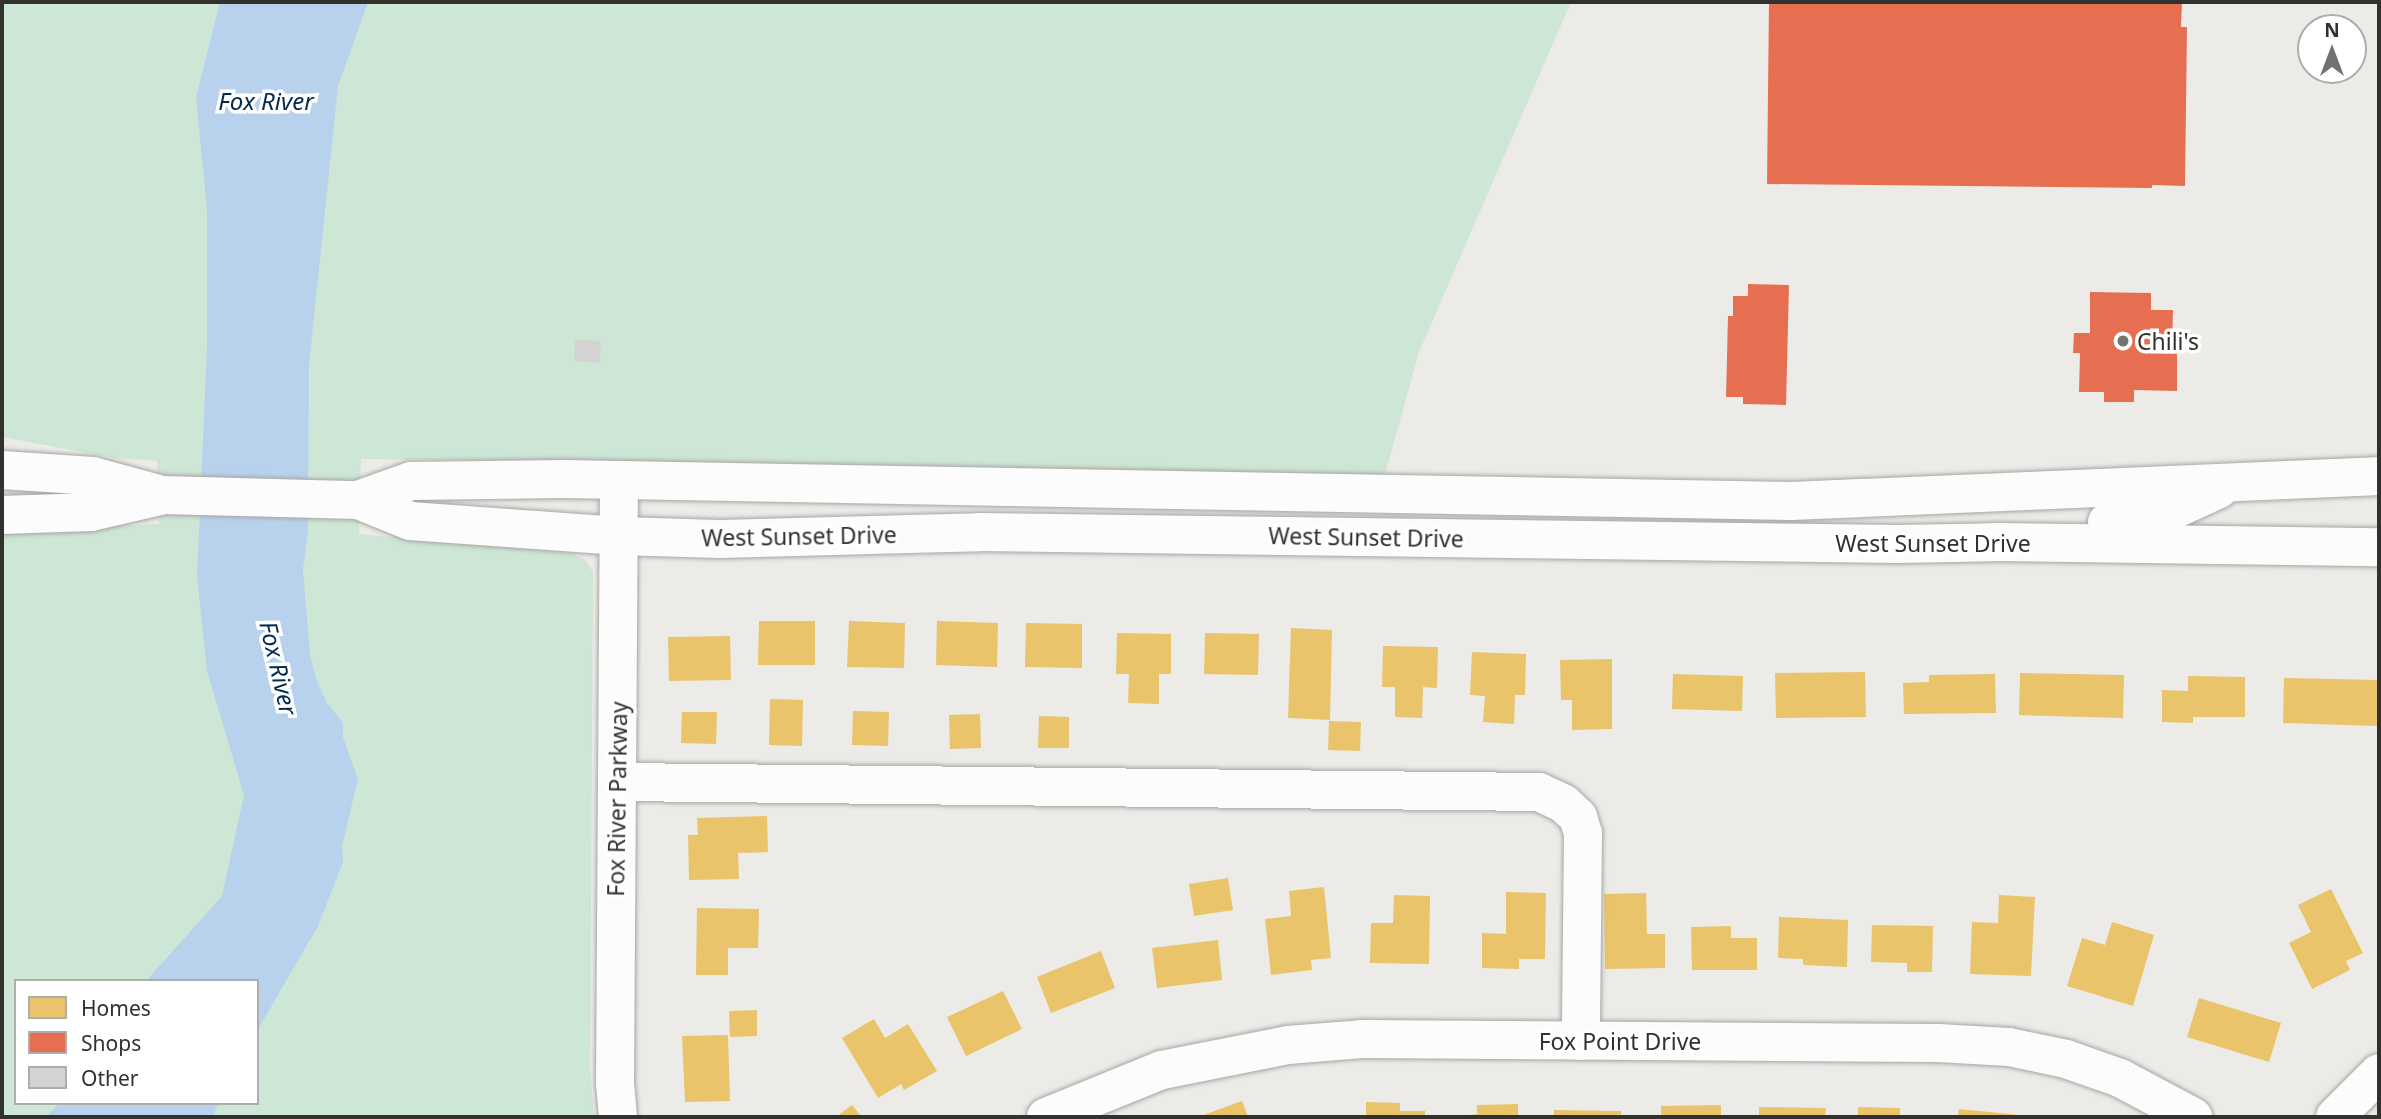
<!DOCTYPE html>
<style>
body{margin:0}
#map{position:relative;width:2381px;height:1119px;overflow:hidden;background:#ecebe8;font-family:"Noto Sans",sans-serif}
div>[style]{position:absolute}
.green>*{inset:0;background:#cee6d5}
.water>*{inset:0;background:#b8d2ee}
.homes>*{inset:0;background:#e9c46a}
.shops>*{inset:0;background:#e76f51}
.building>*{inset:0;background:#d4d3d3}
.roads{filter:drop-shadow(0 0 2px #a7a6a3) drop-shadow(0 0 2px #a7a6a3)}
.minor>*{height:38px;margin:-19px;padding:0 19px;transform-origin:19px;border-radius:19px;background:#fcfcfc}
.major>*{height:38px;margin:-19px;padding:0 19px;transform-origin:19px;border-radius:19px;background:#fcfcfc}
.dots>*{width:19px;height:19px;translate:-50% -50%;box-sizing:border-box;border:4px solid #fff;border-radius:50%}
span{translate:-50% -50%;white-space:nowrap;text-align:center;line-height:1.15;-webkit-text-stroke:7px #fff;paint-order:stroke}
.poi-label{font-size:23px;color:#31312e}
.left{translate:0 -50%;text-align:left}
.street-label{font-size:23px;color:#31312e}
.water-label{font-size:24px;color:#032a50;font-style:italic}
.frame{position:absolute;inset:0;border:4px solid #31312e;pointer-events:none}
.legend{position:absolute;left:14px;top:979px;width:245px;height:126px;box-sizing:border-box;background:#fff;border:2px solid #adadab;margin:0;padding:9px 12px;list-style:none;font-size:21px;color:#31312e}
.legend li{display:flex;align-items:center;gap:14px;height:35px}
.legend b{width:35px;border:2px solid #adadab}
.north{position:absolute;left:2297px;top:14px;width:70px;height:70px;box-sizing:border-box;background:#fff;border:2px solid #adadab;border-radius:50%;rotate:0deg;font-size:19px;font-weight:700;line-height:28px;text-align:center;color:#31312e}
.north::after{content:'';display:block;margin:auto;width:24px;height:32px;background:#72726f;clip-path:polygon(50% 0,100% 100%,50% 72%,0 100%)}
</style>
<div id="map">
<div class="green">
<i style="clip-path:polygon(evenodd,2px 2px,1571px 2px,1419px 352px,1384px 478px,942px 466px,361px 459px,359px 534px,571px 553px,584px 559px,593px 572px,590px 1069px,594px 1117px,2px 1117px,2px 531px,159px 524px,157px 461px,115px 458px,2px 437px,2px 2px,16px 981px,257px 981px,257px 1103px,16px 1103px,16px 981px)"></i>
</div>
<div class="water">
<i style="clip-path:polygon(220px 2px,368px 2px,338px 86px,309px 365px,308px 532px,303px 569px,310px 655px,316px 679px,327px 703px,343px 723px,343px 737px,358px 779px,342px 846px,343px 862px,318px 926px,257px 1031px,257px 981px,146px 981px,222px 896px,244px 795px,207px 671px,197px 577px,207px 347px,207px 210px,196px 97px)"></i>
<i style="clip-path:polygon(60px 1103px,219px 1103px,212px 1117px,46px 1117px)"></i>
</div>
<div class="homes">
<i style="clip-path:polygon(759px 621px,815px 621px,815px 665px,758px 665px)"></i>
<i style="clip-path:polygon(849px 621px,905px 623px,904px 668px,847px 667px)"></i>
<i style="clip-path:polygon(937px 621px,998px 623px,997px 667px,936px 665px)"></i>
<i style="clip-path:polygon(1026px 623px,1082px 624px,1082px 668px,1025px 667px)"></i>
<i style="clip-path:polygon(1291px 628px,1332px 630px,1330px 720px,1288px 718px)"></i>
<i style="clip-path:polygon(1117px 633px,1171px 634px,1171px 674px,1159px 674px,1159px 704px,1128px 703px,1129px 674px,1116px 674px)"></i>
<i style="clip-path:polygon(1205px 633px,1259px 634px,1258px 675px,1204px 674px)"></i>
<i style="clip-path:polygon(730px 636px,731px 680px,669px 681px,668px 637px)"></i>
<i style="clip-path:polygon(1383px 646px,1438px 647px,1437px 688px,1423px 687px,1422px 718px,1395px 717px,1395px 687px,1382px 687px)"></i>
<i style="clip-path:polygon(1472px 652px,1526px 654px,1525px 695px,1515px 695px,1514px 724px,1483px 722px,1485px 696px,1470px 695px)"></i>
<i style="clip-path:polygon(1612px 659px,1612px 729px,1572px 730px,1572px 700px,1561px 700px,1560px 660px)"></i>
<i style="clip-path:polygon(1865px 672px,1866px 717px,1776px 718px,1775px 673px)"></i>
<i style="clip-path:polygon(2020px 673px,2124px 675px,2123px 718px,2019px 715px)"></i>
<i style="clip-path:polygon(1673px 674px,1743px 676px,1742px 711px,1672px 709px)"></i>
<i style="clip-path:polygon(1995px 674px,1996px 713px,1904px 714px,1903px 683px,1929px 682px,1929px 675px)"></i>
<i style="clip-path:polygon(2188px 676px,2245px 677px,2245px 717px,2193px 717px,2193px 723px,2162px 722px,2162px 690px,2188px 691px)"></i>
<i style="clip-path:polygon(2284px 678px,2378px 680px,2377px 726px,2283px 723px)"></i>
<i style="clip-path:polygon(770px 699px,803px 700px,802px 746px,769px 745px)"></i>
<i style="clip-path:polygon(853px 711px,889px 712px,888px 746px,852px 745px)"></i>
<i style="clip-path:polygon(682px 712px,717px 712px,716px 744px,681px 743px)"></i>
<i style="clip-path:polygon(980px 714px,981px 748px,950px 749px,949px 715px)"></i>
<i style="clip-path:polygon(1039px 716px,1069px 717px,1069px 748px,1038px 748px)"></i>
<i style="clip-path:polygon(1329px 721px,1361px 722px,1360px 751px,1328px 750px)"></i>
<i style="clip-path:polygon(767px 816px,768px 852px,738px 853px,739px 879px,689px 880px,688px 835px,698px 835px,697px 818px)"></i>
<i style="clip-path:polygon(1228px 878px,1233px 910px,1194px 916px,1189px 884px)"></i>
<i style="clip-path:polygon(1324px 887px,1331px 958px,1311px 960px,1312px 970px,1271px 975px,1265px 919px,1291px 916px,1289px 891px)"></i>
<i style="clip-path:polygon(2331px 889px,2363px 953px,2346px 961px,2350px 970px,2312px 989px,2289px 943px,2311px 932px,2298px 905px)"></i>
<i style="clip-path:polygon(1506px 892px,1546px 893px,1545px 959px,1519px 959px,1519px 969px,1482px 968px,1482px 933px,1506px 934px)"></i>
<i style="clip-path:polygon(1646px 893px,1647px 934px,1665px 934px,1665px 968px,1605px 969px,1604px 894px)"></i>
<i style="clip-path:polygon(1394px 895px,1430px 896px,1429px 964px,1370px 963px,1371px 923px,1393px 923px)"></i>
<i style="clip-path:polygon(1999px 895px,2035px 897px,2031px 976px,1970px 974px,1972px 922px,1998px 923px)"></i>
<i style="clip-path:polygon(697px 908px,759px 909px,758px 948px,728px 948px,728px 975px,696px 975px)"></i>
<i style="clip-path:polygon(1779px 917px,1848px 920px,1847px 967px,1803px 965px,1803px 959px,1778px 958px)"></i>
<i style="clip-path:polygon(2112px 922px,2154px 935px,2133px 1006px,2067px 986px,2082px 938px,2105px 945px)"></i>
<i style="clip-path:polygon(1872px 925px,1933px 926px,1932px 972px,1907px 972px,1907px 963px,1871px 962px)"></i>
<i style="clip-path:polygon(1731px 926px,1731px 938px,1757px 938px,1757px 970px,1692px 970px,1691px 927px)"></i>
<i style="clip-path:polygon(1218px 940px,1222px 980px,1157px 988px,1152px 948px)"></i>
<i style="clip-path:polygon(1101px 951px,1115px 988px,1051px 1013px,1037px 977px)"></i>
<i style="clip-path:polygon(1003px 991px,1022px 1029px,966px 1056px,947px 1017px)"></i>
<i style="clip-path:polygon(2199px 998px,2281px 1023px,2269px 1062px,2187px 1037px)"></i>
<i style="clip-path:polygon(757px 1010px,757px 1036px,730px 1037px,729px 1011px)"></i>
<i style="clip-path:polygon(874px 1019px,885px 1038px,908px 1024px,937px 1071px,904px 1090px,901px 1084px,878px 1098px,842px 1038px)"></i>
<i style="clip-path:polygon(728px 1035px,730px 1101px,685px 1102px,682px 1036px)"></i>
<i style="clip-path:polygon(1242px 1101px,1248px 1117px,1198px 1117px)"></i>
<i style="clip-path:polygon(1366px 1102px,1400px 1103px,1400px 1111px,1425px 1111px,1425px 1117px,1366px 1117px)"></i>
<i style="clip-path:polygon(1518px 1104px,1518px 1117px,1449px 1117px,1477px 1114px,1477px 1105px)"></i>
<i style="clip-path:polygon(852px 1105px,862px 1117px,836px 1117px)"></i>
<i style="clip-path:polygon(1721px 1105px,1721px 1117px,1661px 1117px,1661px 1106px)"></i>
<i style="clip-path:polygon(1759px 1107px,1826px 1108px,1825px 1117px,1759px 1117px)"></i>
<i style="clip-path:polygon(1858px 1107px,1900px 1108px,1900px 1117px,1858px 1117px)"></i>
<i style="clip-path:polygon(1959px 1109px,2019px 1115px,2019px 1117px,1958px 1117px)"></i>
<i style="clip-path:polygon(1554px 1110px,1621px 1111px,1621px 1117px,1554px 1117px)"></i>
</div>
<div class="shops">
<i style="clip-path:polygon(1769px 2px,2182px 2px,2181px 27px,2187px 27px,2185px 186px,2152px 185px,2152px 188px,1767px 184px)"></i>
<i style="clip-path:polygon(1748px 284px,1789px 285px,1786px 405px,1743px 404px,1743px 397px,1726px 397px,1728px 316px,1733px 316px,1733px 296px,1748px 296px)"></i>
<i style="clip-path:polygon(2090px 292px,2151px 293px,2151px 310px,2173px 310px,2172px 349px,2177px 350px,2177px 391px,2134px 390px,2134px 402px,2104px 402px,2104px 392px,2079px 392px,2080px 353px,2073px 353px,2074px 333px,2090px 333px)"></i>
</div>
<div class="building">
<i style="clip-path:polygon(575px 340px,601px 341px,600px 363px,574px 361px)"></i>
</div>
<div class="roads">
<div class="minor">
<i style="left:617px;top:782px;width:922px;rotate:0.62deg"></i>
<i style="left:1539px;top:792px;width:26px;rotate:25deg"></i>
<i style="left:1563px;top:803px;width:21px;rotate:43deg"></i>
<i style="left:1578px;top:817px;width:17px;rotate:73deg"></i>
<i style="left:1583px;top:833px;width:208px;rotate:90.6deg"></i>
<i style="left:618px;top:1117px;width:34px;rotate:-95deg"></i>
<i style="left:615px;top:1083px;width:602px;rotate:-89.62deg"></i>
<i style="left:1046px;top:1117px;width:125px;rotate:-22.1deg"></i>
<i style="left:1162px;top:1070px;width:128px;rotate:-11.2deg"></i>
<i style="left:1288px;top:1045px;width:74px;rotate:-4.6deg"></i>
<i style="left:1362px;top:1039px;width:576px;rotate:0.4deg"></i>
<i style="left:1938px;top:1043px;width:71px;rotate:3.2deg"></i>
<i style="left:2009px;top:1047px;width:58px;rotate:11.9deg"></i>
<i style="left:2066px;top:1059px;width:57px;rotate:19.4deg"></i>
<i style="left:2120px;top:1078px;width:83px;rotate:28.1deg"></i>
<i style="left:2335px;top:1117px;width:62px;rotate:-45deg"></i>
</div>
<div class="major">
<i style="left:2px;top:470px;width:91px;rotate:3.8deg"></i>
<i style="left:93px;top:476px;width:72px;rotate:15.4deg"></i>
<i style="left:162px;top:495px;width:196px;rotate:1.5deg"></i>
<i style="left:358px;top:500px;width:56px;rotate:22deg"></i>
<i style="left:410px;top:521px;width:210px;rotate:4.1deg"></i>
<i style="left:619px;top:536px;width:101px;rotate:1.7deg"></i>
<i style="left:720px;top:539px;width:260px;rotate:-1.5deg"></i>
<i style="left:980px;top:532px;width:918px;rotate:0.75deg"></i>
<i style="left:1898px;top:544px;width:101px;rotate:-1.1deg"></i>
<i style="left:1999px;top:542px;width:380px;rotate:0.8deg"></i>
<i style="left:358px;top:500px;width:56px;rotate:-19.7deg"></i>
<i style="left:411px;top:481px;width:152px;rotate:-0.8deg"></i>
<i style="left:563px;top:479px;width:1228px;rotate:1.03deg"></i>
<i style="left:1791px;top:501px;width:589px;rotate:-2.43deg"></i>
<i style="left:2px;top:515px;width:89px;rotate:-1.9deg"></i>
<i style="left:91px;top:512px;width:71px;rotate:-13.1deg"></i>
<i style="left:2107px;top:522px;width:45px;rotate:-2.5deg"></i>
<i style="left:2152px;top:520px;width:74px;rotate:-24.8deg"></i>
</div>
</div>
<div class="dots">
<i style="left:2123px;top:341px;background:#72726f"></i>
</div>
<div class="poi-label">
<span class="left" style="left:2137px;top:341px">Chili's</span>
</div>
<div class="street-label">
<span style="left:799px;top:536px;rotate:-1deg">West Sunset Drive</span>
<span style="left:1366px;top:537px;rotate:1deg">West Sunset Drive</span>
<span style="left:1933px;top:543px">West Sunset Drive</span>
<span style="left:617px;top:799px;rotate:-89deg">Fox River Parkway</span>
<span style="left:1620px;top:1041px">Fox Point Drive</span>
</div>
<div class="water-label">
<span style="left:266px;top:101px">Fox River</span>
<span style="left:279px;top:668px;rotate:77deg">Fox River</span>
</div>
<div class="frame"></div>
<ul class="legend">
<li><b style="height:19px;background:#e9c46a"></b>Homes</li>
<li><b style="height:19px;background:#e76f51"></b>Shops</li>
<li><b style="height:19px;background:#d4d3d3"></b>Other</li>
</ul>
<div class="north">N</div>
</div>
